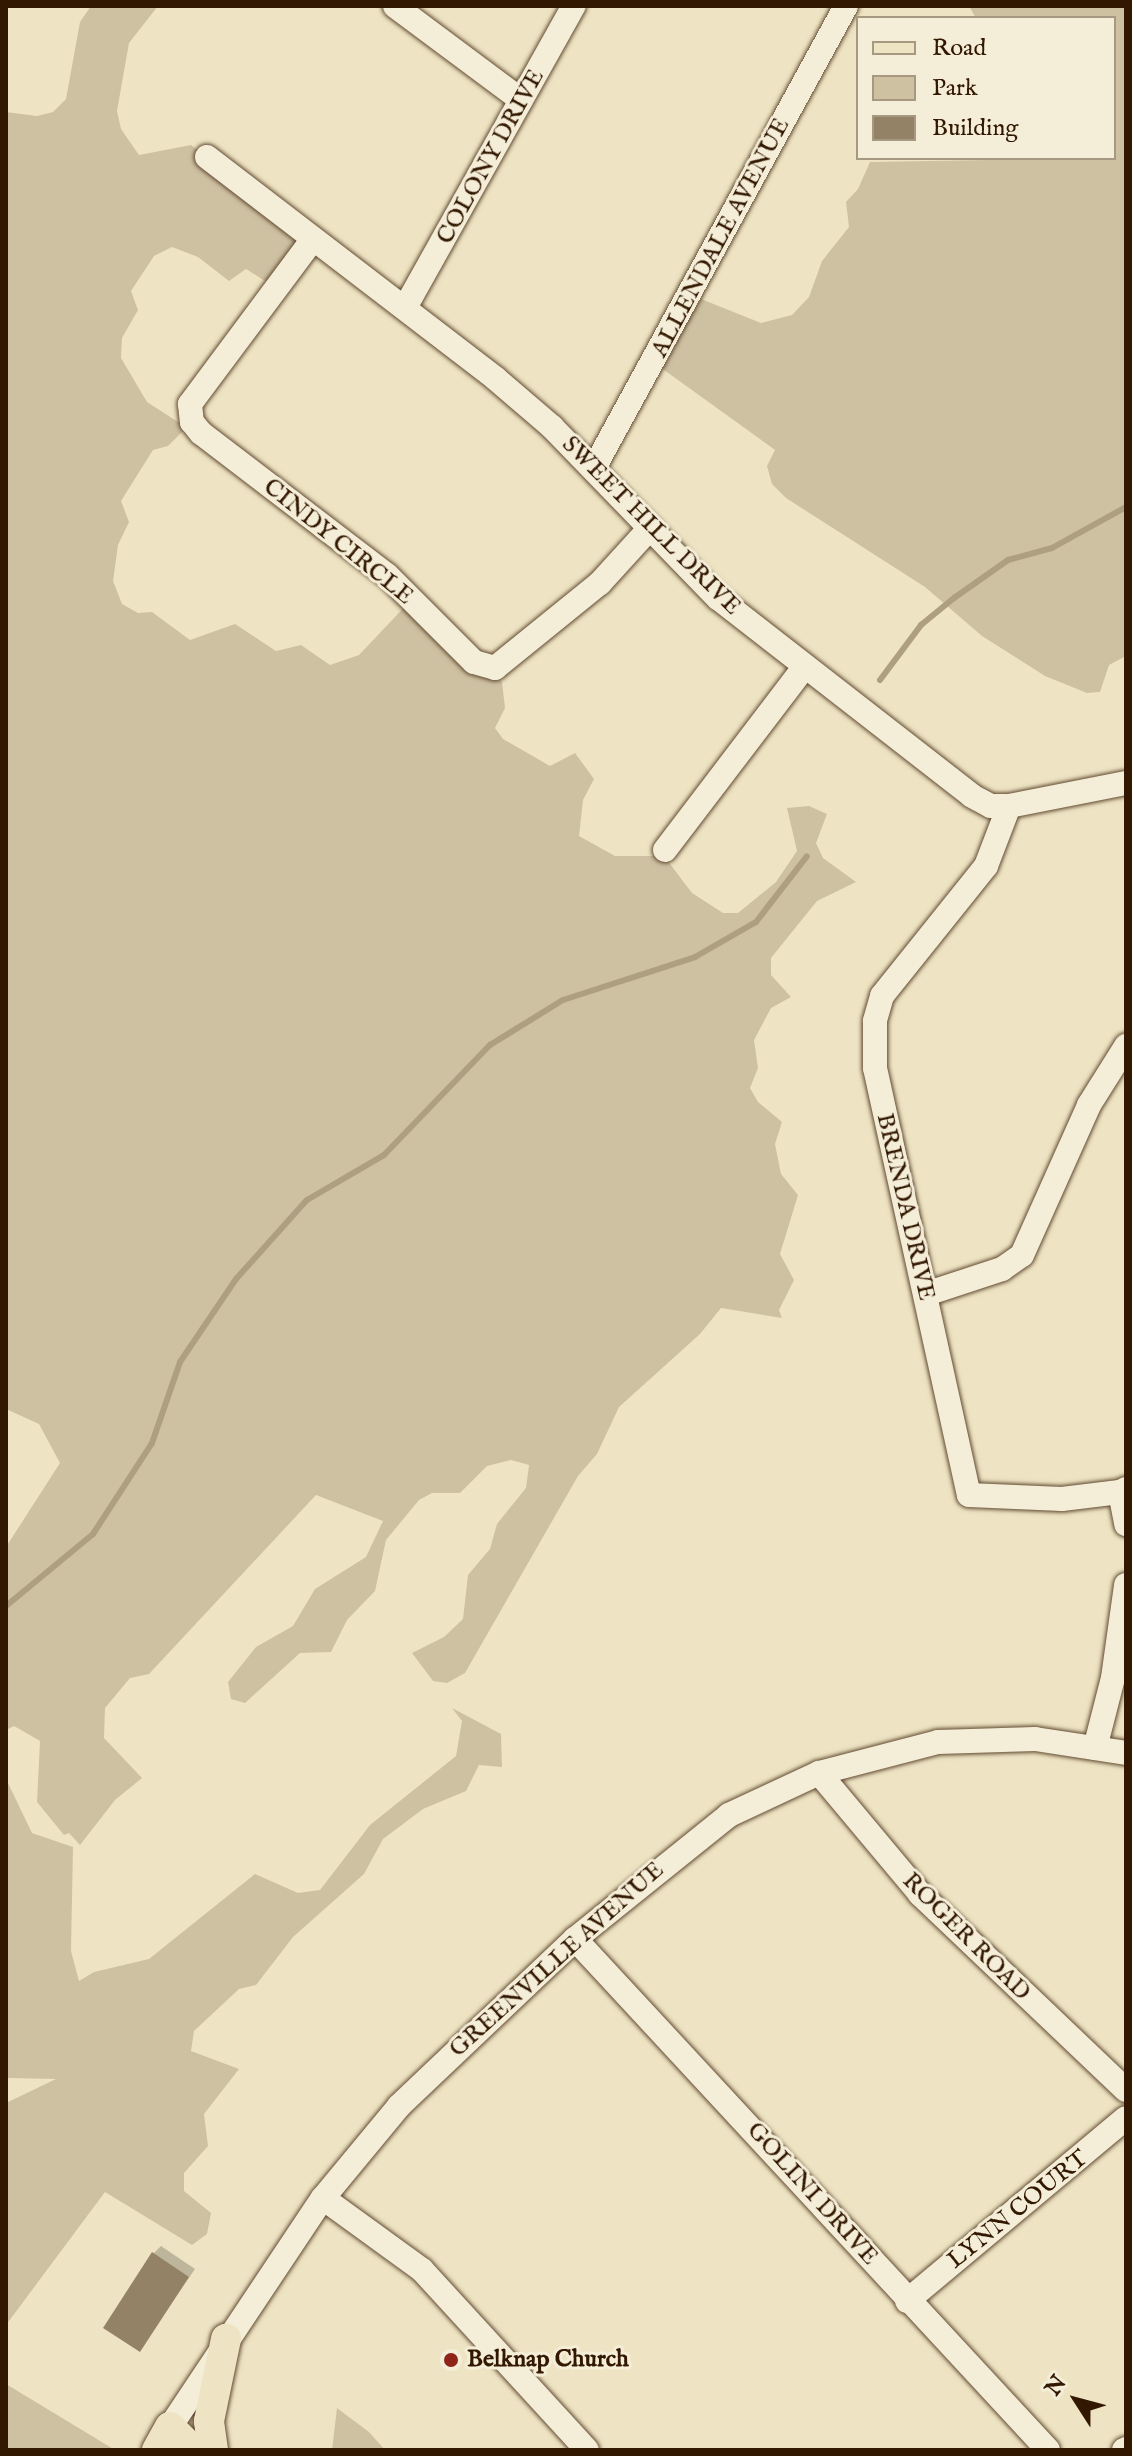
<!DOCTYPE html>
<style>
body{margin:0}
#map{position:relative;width:1132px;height:2456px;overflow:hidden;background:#eee4c3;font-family:"IM FELL English",serif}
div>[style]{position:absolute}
.green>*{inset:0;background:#cec1a2}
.shadow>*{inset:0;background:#0003}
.stream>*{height:6px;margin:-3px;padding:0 3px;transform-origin:3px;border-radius:3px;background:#ae9f81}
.building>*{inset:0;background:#948266}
.roads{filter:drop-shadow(0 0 2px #624b32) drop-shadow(0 0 2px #624b32)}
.minor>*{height:24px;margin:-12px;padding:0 12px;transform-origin:12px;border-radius:12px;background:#f4edd8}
.major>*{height:30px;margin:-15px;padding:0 15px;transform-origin:15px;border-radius:15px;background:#eee4c3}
.dots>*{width:22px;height:22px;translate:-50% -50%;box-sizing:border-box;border:4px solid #f4edd8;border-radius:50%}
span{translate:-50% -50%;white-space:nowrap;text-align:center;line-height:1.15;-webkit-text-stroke:6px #f4edd8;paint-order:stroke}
.street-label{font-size:24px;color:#331801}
.poi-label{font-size:24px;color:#331801;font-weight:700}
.left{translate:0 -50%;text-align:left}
.frame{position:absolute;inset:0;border:8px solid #331801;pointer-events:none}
.legend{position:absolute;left:856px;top:16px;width:260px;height:144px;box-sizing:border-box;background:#f4edd8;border:2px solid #a79882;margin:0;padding:10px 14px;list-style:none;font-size:24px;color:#331801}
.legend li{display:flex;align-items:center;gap:16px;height:40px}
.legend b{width:40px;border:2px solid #a79882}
.north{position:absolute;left:1036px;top:2360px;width:80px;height:80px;-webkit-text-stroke:6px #f4edd8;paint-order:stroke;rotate:306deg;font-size:22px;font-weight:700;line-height:32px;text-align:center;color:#331801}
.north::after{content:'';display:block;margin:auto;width:28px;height:36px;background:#331801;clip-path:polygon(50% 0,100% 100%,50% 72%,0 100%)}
</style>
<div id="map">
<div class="green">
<i style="clip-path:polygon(91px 6px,158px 6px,129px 43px,117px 111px,121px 129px,139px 155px,191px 145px,319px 245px,284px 293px,246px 269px,229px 281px,198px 257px,172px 247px,154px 256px,131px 291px,138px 310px,122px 338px,121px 358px,147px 402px,178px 422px,193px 421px,168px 446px,153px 450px,121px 501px,129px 522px,118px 545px,113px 581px,122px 604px,138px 613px,152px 612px,190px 640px,235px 624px,276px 651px,301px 645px,330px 665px,359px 655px,412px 599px,502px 682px,505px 708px,495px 728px,503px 739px,550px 766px,575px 753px,594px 779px,583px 800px,579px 836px,615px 856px,664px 856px,692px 893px,723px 913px,738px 913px,776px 882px,797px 851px,787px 808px,809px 806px,827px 814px,816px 843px,823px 858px,856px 882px,817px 901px,771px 958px,771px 975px,791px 997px,771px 1008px,754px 1040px,758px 1068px,750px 1088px,758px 1102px,782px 1122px,775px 1144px,781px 1174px,798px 1195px,780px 1254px,794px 1280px,779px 1310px,782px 1318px,721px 1308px,700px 1334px,619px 1407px,597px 1454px,578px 1476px,465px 1673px,447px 1683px,433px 1681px,412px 1653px,444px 1637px,463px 1619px,468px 1575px,490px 1549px,497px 1524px,526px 1488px,529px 1465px,511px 1460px,487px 1466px,460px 1493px,432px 1493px,419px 1500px,386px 1540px,375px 1591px,347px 1620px,331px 1652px,300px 1653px,245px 1703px,231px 1699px,228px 1682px,256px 1647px,293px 1626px,315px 1589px,366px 1557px,383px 1521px,316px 1495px,149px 1674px,130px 1678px,105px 1708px,104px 1738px,142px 1778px,115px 1800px,80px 1845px,69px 1833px,64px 1835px,37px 1802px,40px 1741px,14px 1726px,6px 1730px,6px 1547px,60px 1463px,39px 1424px,6px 1409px,6px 112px,37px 116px,53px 112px,66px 99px,80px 22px)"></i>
<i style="clip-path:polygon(969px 6px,1126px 6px,1126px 656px,1109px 665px,1100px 692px,1087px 693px,1045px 676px,982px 636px,925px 587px,786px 498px,772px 484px,767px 466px,775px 450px,660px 367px,701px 299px,761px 323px,792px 315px,809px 297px,822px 261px,849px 227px,846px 202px,858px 189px,870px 162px,1114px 158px,1114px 18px,976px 18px)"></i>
<i style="clip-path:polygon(452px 1708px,501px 1734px,502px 1767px,479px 1765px,466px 1791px,423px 1809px,383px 1839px,364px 1874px,293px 1937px,256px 1985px,239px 1989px,194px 2031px,191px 2051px,239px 2069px,204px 2114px,208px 2146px,184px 2173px,184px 2191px,211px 2213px,207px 2234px,192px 2245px,105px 2192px,6px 2325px,6px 2103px,56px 2079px,6px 2078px,6px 1779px,32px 1833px,73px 1847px,71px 1951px,79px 1981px,94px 1972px,149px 1959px,255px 1874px,298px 1893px,320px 1890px,370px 1825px,456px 1756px,462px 1721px)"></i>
<i style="clip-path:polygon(6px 2384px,115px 2450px,6px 2450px)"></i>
<i style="clip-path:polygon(337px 2408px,369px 2432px,385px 2450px,332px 2450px)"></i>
</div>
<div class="shadow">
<i style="clip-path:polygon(161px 2246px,195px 2269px,140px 2349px,153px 2254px)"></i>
</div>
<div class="stream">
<i style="left:880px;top:680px;width:69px;rotate:-53.3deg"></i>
<i style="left:921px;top:625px;width:43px;rotate:-39.3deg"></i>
<i style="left:954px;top:598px;width:66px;rotate:-35.1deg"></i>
<i style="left:1008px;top:560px;width:46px;rotate:-15.3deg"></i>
<i style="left:1052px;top:548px;width:85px;rotate:-29deg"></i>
<i style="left:6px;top:1606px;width:113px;rotate:-39.6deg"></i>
<i style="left:93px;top:1534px;width:108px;rotate:-57deg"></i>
<i style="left:152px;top:1443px;width:86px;rotate:-70.9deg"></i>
<i style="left:180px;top:1362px;width:100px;rotate:-56deg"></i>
<i style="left:236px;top:1279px;width:106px;rotate:-48.1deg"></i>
<i style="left:307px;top:1200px;width:89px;rotate:-30.3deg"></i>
<i style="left:384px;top:1155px;width:153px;rotate:-46.1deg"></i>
<i style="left:490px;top:1045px;width:86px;rotate:-31.7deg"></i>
<i style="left:563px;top:1000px;width:139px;rotate:-18deg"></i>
<i style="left:695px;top:957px;width:70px;rotate:-29.8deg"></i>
<i style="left:756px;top:922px;width:83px;rotate:-52.3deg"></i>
</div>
<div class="building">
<i style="clip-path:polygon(152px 2252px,189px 2277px,140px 2352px,103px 2328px)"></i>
</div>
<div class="roads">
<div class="minor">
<i style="left:395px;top:6px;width:157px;rotate:36.7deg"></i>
<i style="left:207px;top:157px;width:364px;rotate:37.5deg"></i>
<i style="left:496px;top:379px;width:74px;rotate:40.6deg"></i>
<i style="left:552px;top:427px;width:238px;rotate:45.9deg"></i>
<i style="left:718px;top:598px;width:322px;rotate:37.9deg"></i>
<i style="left:972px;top:796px;width:21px;rotate:28deg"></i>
<i style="left:991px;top:806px;width:18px"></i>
<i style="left:1009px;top:806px;width:119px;rotate:-11.1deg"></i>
<i style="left:313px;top:239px;width:206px;rotate:126.7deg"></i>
<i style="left:190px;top:404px;width:18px;rotate:84deg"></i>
<i style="left:192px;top:422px;width:14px;rotate:51deg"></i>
<i style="left:201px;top:433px;width:234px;rotate:37.4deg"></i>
<i style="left:387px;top:575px;width:123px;rotate:45deg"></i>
<i style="left:474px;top:662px;width:22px;rotate:16deg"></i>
<i style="left:495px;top:668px;width:135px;rotate:-39deg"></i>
<i style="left:600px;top:583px;width:74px;rotate:-47.7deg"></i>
<i style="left:406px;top:306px;width:344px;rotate:-60.8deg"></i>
<i style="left:594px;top:468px;width:526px;rotate:-61.39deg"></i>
<i style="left:1009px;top:806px;width:64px;rotate:111deg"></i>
<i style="left:986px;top:866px;width:166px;rotate:128.7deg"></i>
<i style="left:882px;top:996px;width:26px;rotate:106deg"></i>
<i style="left:875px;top:1021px;width:47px;rotate:90deg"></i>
<i style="left:875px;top:1068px;width:437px;rotate:77.6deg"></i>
<i style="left:969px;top:1495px;width:93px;rotate:2.5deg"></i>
<i style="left:1062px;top:1499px;width:58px;rotate:-6.9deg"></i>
<i style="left:665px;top:850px;width:228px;rotate:-52.7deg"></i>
<i style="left:926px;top:1294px;width:80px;rotate:-18.2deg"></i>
<i style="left:1002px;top:1269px;width:24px;rotate:-35deg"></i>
<i style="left:1022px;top:1255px;width:164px;rotate:-65.9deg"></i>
<i style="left:1089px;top:1105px;width:70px;rotate:-57.9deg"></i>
<i style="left:1126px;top:1489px;width:7px;rotate:153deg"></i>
<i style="left:1120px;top:1492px;width:33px;rotate:79deg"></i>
<i style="left:1095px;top:1748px;width:72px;rotate:-75.6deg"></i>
<i style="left:1113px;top:1678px;width:94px;rotate:-82deg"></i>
<i style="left:819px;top:1773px;width:158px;rotate:50.1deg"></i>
<i style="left:920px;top:1894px;width:284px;rotate:43.6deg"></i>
<i style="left:575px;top:1939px;width:696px;rotate:47.21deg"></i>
<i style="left:323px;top:2198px;width:122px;rotate:36deg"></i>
<i style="left:422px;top:2270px;width:244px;rotate:47.5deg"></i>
<i style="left:907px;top:2301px;width:285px;rotate:-39.9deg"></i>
<i style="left:170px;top:2427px;width:275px;rotate:-56.3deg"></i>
<i style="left:323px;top:2198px;width:119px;rotate:-50.4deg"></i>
<i style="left:399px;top:2106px;width:243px;rotate:-43.5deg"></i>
<i style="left:575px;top:1939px;width:198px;rotate:-38.8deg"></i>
<i style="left:729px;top:1815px;width:99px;rotate:-25deg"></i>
<i style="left:819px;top:1773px;width:123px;rotate:-14.6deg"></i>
<i style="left:938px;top:1742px;width:97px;rotate:-1.8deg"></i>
<i style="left:1035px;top:1739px;width:92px;rotate:8.7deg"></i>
<i style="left:1124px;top:2450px;width:2px;rotate:-27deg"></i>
</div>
<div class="major">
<i style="left:157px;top:2450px;width:26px;rotate:-61deg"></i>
<i style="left:170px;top:2427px;width:33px;rotate:45deg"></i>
<i style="left:213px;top:2450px;width:29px;rotate:-98deg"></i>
<i style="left:209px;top:2421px;width:84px;rotate:-78.3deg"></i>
</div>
</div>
<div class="dots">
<i style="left:451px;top:2360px;background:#8f2418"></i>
</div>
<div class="street-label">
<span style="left:491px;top:157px;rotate:-61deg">COLONY DRIVE</span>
<span style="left:721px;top:238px;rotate:-62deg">ALLENDALE AVENUE</span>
<span style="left:651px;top:526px;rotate:45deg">SWEET HILL DRIVE</span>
<span style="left:338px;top:542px;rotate:39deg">CINDY CIRCLE</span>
<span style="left:905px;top:1207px;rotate:77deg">BRENDA DRIVE</span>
<span style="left:966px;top:1937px;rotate:45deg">ROGER ROAD</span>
<span style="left:557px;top:1960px;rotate:-42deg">GREENVILLE AVENUE</span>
<span style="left:812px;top:2194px;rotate:48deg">GOLINI DRIVE</span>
<span style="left:1018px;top:2210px;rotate:-39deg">LYNN COURT</span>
</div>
<div class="poi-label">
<span class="left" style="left:467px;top:2360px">Belknap Church</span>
</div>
<div class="frame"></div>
<ul class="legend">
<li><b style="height:10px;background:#eee4c3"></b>Road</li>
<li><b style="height:22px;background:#cec1a2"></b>Park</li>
<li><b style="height:22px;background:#948266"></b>Building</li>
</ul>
<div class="north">N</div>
</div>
